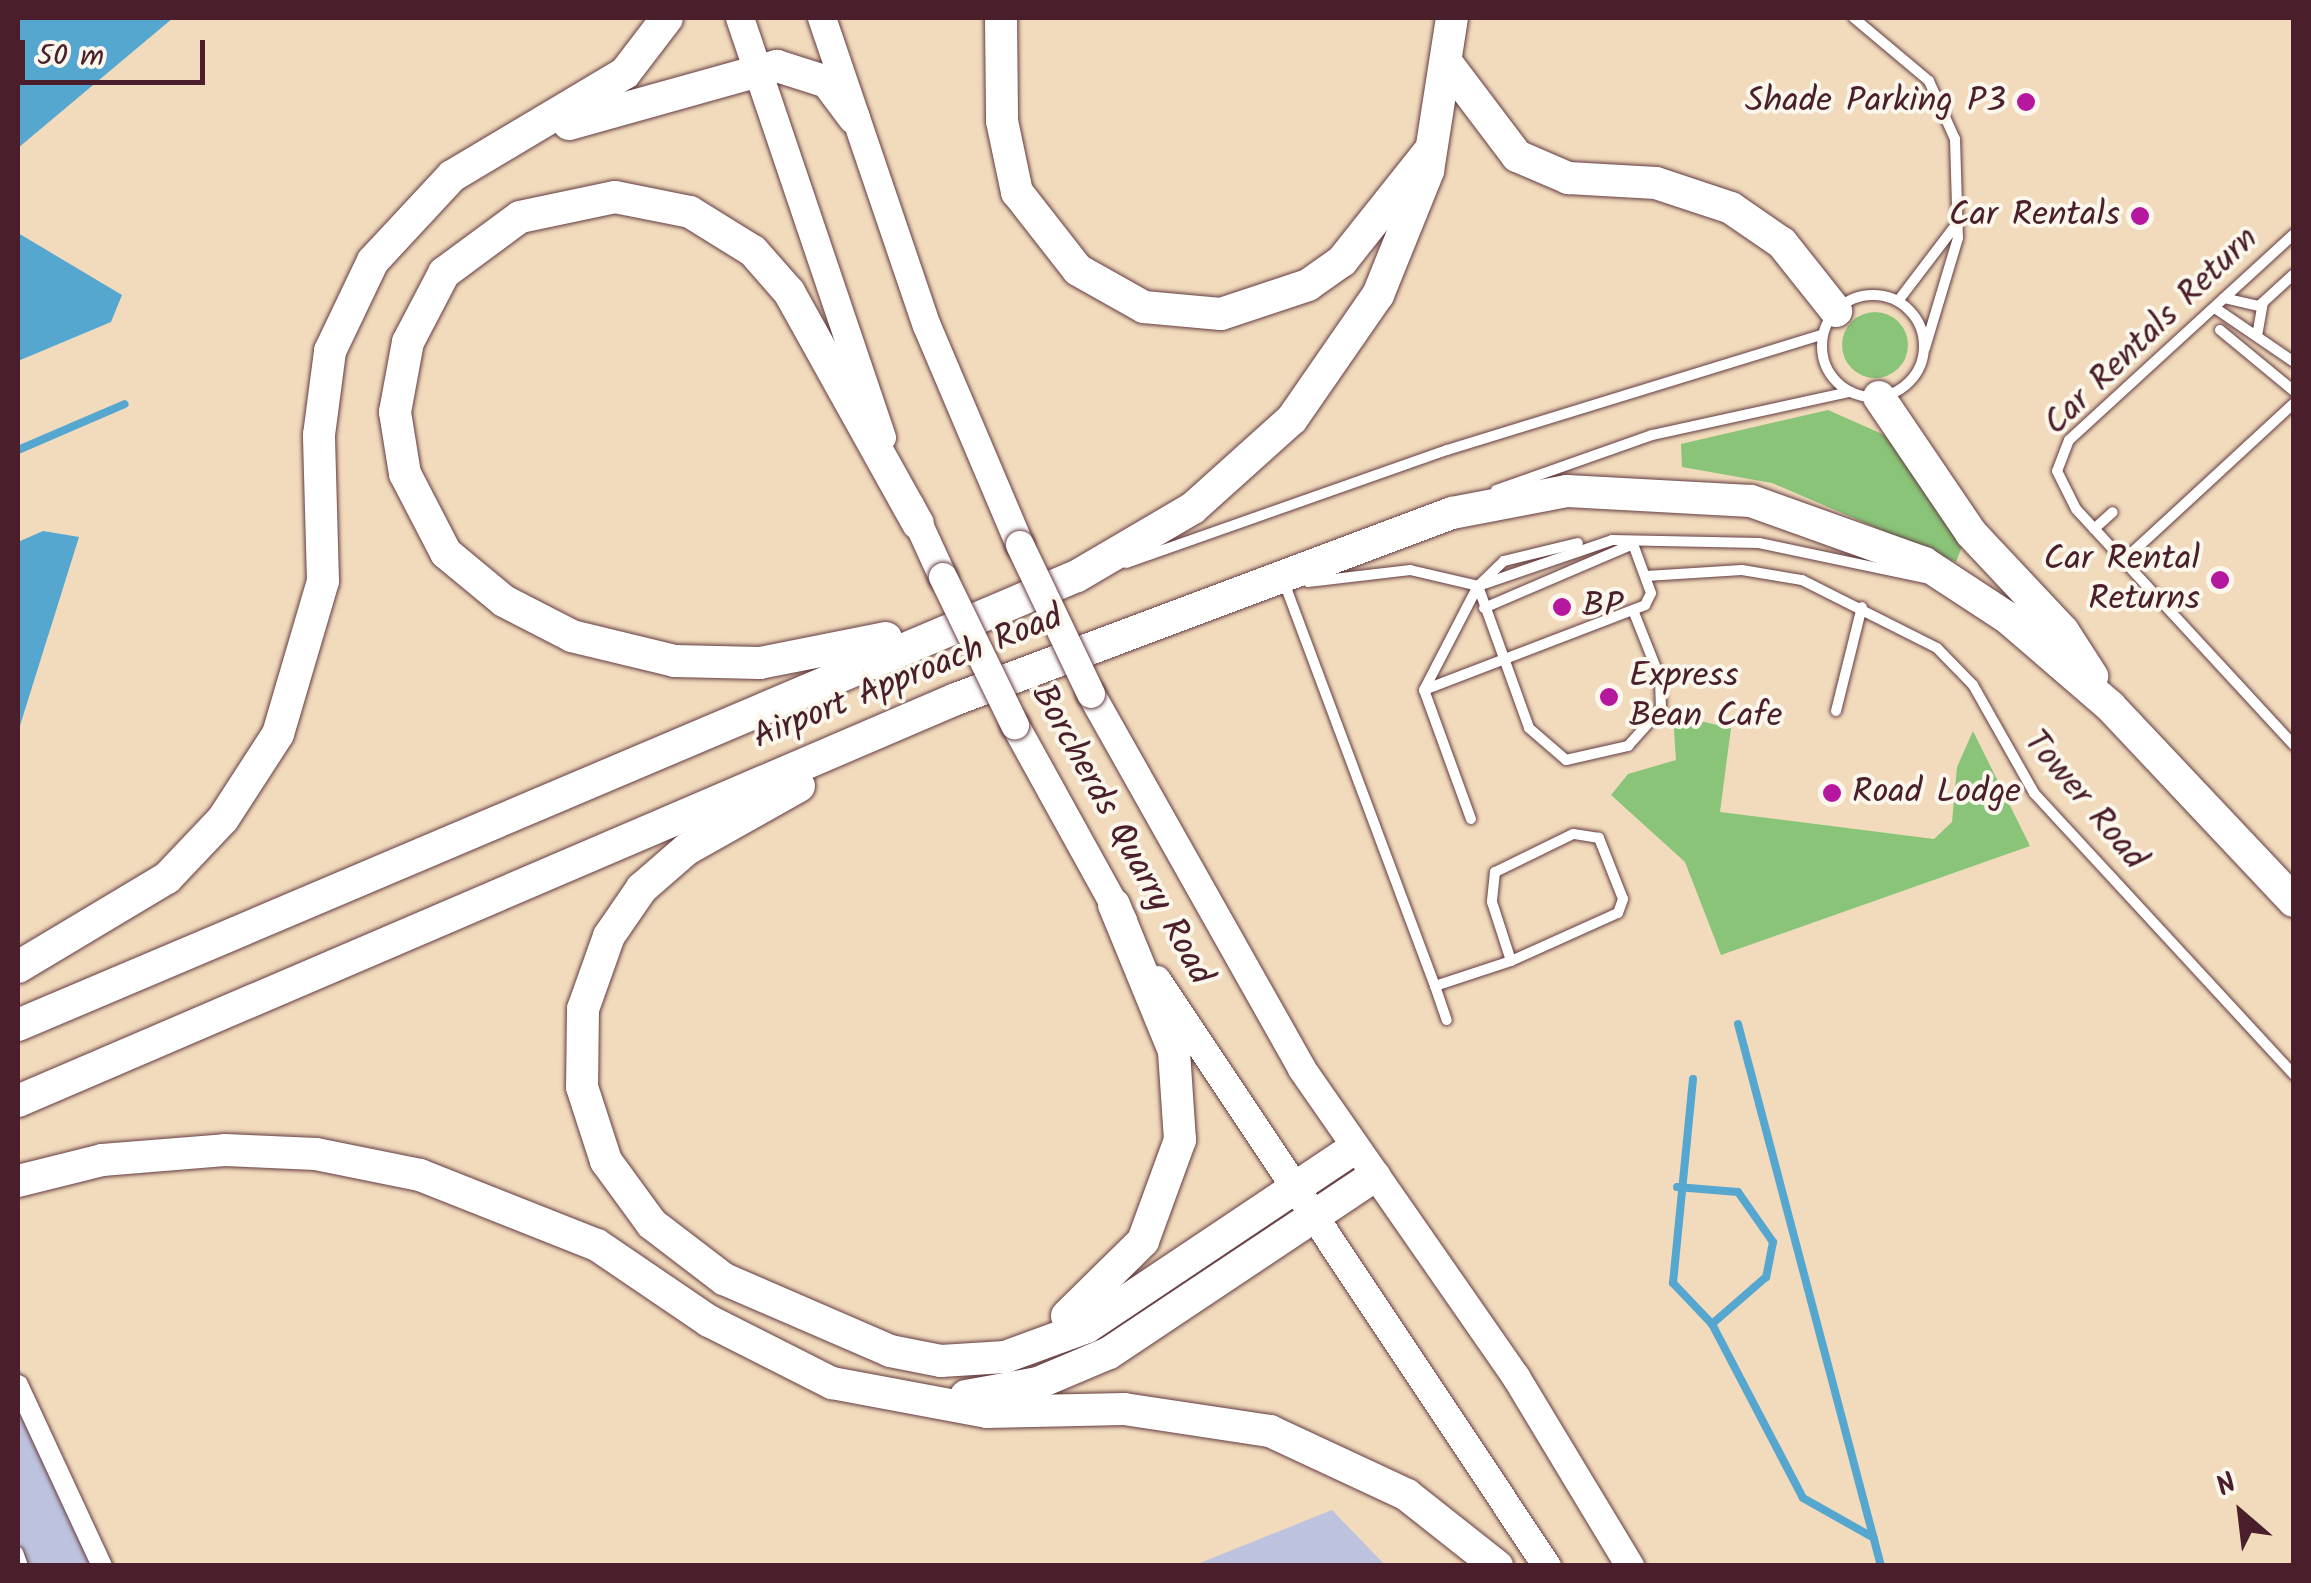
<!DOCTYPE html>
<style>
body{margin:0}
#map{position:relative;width:2311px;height:1583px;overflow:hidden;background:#f2dbbc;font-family:Kalam,sans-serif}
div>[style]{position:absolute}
.industrial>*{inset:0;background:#bdc3de}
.green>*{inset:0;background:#8ac478}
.round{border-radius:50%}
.water>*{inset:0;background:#56a7d0}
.stream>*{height:8px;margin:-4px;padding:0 4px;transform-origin:4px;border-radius:4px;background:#56a7d0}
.roads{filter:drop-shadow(0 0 2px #633b41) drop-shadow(0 0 2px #633b41)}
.service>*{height:10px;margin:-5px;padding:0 5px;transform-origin:5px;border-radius:5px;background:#fff}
.service>.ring{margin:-5px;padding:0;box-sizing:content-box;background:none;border:10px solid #fff;border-radius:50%}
.minor>*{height:20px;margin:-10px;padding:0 10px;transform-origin:10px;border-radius:10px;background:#fff}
.secondary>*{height:28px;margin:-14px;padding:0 14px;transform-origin:14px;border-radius:14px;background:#fff}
.primary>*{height:32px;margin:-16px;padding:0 16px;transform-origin:16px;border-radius:16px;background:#fff}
.bridges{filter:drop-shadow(0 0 2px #633b41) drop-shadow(0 0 2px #633b41)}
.secondary-bridge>*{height:28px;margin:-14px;padding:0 14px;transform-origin:14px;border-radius:14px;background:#fff}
.dots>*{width:28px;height:28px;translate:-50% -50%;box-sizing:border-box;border:5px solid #fbf7ec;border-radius:50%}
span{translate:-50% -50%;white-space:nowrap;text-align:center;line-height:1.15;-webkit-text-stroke:8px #fbf7ec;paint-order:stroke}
.poi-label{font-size:35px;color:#4a1f2b}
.right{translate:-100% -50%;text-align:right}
.left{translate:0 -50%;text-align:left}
.street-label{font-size:35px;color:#4a1f2b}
.frame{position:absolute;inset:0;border:20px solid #4a1f2b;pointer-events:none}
.north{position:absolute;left:2191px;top:1463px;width:100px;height:100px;-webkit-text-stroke:8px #fbf7ec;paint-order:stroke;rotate:332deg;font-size:28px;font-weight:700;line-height:40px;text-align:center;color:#4a1f2b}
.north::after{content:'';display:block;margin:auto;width:35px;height:45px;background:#4a1f2b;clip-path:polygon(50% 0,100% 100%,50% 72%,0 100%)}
.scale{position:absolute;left:20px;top:40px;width:185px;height:45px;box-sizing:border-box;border:5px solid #4a1f2b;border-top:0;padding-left:12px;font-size:30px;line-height:35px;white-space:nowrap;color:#4a1f2b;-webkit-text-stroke:8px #fbf7ec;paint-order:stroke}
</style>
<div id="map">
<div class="industrial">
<i style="clip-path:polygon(18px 1365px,110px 1565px,18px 1565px)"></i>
<i style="clip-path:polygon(1332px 1510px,1385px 1565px,1195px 1565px)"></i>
</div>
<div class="green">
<i class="round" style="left:1842px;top:312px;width:66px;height:66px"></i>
<i style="clip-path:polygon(1828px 410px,1889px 437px,1963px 544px,1956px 562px,1772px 483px,1682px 467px,1681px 444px)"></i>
<i style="clip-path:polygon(1673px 715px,1731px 728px,1720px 812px,1934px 839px,1952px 822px,1957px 767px,1973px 731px,2030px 846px,1721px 955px,1685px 862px,1611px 795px,1628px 774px,1676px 760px)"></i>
</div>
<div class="water">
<i style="clip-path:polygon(18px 18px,173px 18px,18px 148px)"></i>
<i style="clip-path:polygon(18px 233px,122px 295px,111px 322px,18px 361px)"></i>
<i style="clip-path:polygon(43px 531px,79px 537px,18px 732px,18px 542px)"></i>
</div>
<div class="stream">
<i style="left:18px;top:450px;width:116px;rotate:-23.3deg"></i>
<i style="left:1738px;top:1024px;width:561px;rotate:75.22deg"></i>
<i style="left:1693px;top:1079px;width:205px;rotate:95.6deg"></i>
<i style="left:1673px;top:1283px;width:57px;rotate:46.4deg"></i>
<i style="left:1677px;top:1187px;width:61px;rotate:4.7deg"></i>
<i style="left:1738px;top:1192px;width:61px;rotate:55deg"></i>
<i style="left:1773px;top:1242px;width:36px;rotate:101deg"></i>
<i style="left:1766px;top:1277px;width:72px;rotate:139deg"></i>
<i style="left:1712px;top:1324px;width:196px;rotate:62.4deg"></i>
<i style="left:1803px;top:1498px;width:81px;rotate:29.4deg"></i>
</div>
<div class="roads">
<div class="service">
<i style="left:1854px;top:18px;width:98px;rotate:40deg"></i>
<i style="left:1929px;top:81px;width:64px;rotate:65.9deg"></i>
<i style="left:1955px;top:139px;width:99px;rotate:88.3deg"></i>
<i style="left:1958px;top:238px;width:115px;rotate:106.7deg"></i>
<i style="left:2294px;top:234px;width:305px;rotate:137.5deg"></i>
<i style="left:2069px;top:440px;width:33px;rotate:111deg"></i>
<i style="left:2057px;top:471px;width:42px;rotate:63.4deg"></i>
<i style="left:2076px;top:509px;width:321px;rotate:47.3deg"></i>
<i class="ring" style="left:1822px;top:295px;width:92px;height:92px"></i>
<i style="left:2224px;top:298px;width:36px;rotate:13deg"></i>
<i style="left:2259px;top:306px;width:47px;rotate:-42.4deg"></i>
<i style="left:1898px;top:301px;width:96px;rotate:-52.7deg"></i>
<i style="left:2215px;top:308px;width:96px;rotate:34.4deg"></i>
<i style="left:2220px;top:330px;width:96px;rotate:39.5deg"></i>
<i style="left:2257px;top:336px;width:34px;rotate:-80deg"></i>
<i style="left:1496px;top:490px;width:165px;rotate:-19.4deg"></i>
<i style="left:1652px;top:435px;width:203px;rotate:-12.3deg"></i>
<i style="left:2094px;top:529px;width:25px;rotate:-42deg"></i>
<i style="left:2124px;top:560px;width:231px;rotate:-42.7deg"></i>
<i style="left:1126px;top:563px;width:340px;rotate:-19.4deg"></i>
<i style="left:1447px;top:450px;width:393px;rotate:-17.1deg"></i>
<i style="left:1646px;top:576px;width:96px;rotate:-3.6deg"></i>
<i style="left:1742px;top:570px;width:61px;rotate:9.5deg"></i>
<i style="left:1802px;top:580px;width:151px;rotate:26.7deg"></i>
<i style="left:1937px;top:648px;width:52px;rotate:45.8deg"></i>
<i style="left:1973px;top:685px;width:124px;rotate:60.5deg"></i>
<i style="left:2034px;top:793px;width:384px;rotate:47.3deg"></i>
<i style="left:1308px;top:582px;width:103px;rotate:-6.7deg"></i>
<i style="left:1410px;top:570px;width:70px;rotate:13.2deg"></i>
<i style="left:1478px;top:586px;width:151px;rotate:70.2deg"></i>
<i style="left:1529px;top:728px;width:49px;rotate:40.9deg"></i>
<i style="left:1566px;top:760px;width:64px;rotate:-12.7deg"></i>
<i style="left:1628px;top:746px;width:50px;rotate:-48.3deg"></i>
<i style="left:1661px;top:709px;width:31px;rotate:-92deg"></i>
<i style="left:1660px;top:678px;width:73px;rotate:-111.7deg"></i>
<i style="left:1285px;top:585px;width:428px;rotate:69.5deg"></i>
<i style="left:1435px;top:986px;width:80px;rotate:-18.2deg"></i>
<i style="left:1511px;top:961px;width:117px;rotate:-24.2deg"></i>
<i style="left:1618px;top:913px;width:15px;rotate:-70deg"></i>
<i style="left:1623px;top:899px;width:66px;rotate:-111.5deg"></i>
<i style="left:1599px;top:838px;width:26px;rotate:-171deg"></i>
<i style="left:1573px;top:834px;width:87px;rotate:154deg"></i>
<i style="left:1495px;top:872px;width:30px;rotate:96deg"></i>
<i style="left:1492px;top:902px;width:62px;rotate:72.1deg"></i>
<i style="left:1478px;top:586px;width:142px;rotate:-18.9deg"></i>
<i style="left:1612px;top:540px;width:147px;rotate:1.2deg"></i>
<i style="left:1759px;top:543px;width:175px;rotate:11.9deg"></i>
<i style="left:1484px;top:608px;width:162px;rotate:-23.2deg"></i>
<i style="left:1424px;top:690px;width:237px;rotate:-21deg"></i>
<i style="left:1645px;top:605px;width:13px;rotate:-63deg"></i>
<i style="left:1651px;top:593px;width:52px;rotate:-110.2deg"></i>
<i style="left:1836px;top:711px;width:107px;rotate:-76deg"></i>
<i style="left:1471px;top:819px;width:137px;rotate:-110deg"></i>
<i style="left:1424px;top:690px;width:117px;rotate:-62.6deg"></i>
<i style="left:1478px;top:586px;width:36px;rotate:-44deg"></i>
<i style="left:1504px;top:561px;width:76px;rotate:-13.7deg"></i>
<i style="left:1435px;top:986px;width:36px;rotate:71deg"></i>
<i style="left:18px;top:1552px;width:15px;rotate:70deg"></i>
</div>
<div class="minor">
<i style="left:18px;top:1385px;width:200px;rotate:65.1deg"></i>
</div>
<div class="secondary">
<i style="left:740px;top:18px;width:443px;rotate:71.3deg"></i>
<i style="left:822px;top:18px;width:325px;rotate:71.2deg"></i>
<i style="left:927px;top:326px;width:238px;rotate:67deg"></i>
<i style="left:910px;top:505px;width:79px;rotate:65.4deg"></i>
<i style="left:1091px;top:694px;width:430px;rotate:60.6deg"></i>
<i style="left:1302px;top:1069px;width:375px;rotate:55.2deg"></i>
<i style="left:1516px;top:1377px;width:221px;rotate:58.9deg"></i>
<i style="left:1015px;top:725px;width:224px;rotate:61.1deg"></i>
<i style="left:1157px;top:980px;width:704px;rotate:56.36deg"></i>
</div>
<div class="primary">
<i style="left:1001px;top:18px;width:103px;rotate:89.4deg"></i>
<i style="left:1002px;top:121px;width:73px;rotate:78.1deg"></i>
<i style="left:1017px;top:192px;width:99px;rotate:52deg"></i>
<i style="left:1078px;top:270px;width:76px;rotate:29.3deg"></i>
<i style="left:1144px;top:307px;width:77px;rotate:5.2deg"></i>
<i style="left:1221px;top:314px;width:92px;rotate:-18.4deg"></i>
<i style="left:1308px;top:285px;width:42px;rotate:-35.2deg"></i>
<i style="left:1342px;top:261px;width:137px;rotate:-51.5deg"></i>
<i style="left:1449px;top:66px;width:113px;rotate:52.9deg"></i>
<i style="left:1517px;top:156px;width:56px;rotate:23.3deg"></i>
<i style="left:1568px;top:178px;width:88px;rotate:3.3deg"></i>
<i style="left:1656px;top:183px;width:79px;rotate:18.4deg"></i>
<i style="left:1731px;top:208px;width:62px;rotate:34.5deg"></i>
<i style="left:1782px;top:243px;width:87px;rotate:51.5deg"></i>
<i style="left:569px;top:124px;width:216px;rotate:-15.6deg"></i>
<i style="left:777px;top:66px;width:52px;rotate:17.7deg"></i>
<i style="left:827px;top:82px;width:45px;rotate:53.1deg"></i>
<i style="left:1879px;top:397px;width:164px;rotate:55.9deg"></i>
<i style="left:1971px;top:533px;width:134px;rotate:46.8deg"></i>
<i style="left:2063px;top:631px;width:54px;rotate:57.2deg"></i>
<i style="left:886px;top:638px;width:128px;rotate:168.8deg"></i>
<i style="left:760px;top:663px;width:85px;rotate:-178.7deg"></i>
<i style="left:675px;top:661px;width:106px;rotate:-166.4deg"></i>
<i style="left:572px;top:636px;width:76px;rotate:-152.8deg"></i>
<i style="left:504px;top:601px;width:75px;rotate:-140.4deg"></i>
<i style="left:446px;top:553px;width:89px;rotate:-117.4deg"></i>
<i style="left:405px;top:474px;width:63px;rotate:-99.2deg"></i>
<i style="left:395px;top:412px;width:71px;rotate:-79.5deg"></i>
<i style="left:408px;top:342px;width:78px;rotate:-62.4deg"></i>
<i style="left:444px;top:273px;width:94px;rotate:-36.4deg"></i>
<i style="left:520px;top:217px;width:97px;rotate:-11.9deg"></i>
<i style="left:615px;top:197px;width:76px;rotate:11.3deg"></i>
<i style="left:690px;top:212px;width:74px;rotate:31.8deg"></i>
<i style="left:753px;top:251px;width:55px;rotate:48.7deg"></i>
<i style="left:789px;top:292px;width:265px;rotate:60.9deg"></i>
<i style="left:799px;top:786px;width:129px;rotate:150.6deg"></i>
<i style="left:687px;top:849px;width:60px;rotate:139.1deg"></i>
<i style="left:642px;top:888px;width:58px;rotate:124.5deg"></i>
<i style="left:609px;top:936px;width:77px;rotate:109.6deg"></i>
<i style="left:583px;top:1009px;width:78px;rotate:90.7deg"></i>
<i style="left:582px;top:1087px;width:78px;rotate:72deg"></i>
<i style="left:606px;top:1161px;width:78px;rotate:53.9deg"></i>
<i style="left:652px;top:1224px;width:91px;rotate:37.4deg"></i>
<i style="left:724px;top:1279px;width:181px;rotate:23.4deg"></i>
<i style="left:890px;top:1351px;width:52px;rotate:11.1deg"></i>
<i style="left:941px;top:1361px;width:64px;rotate:-3.6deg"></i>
<i style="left:1005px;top:1357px;width:87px;rotate:-20.1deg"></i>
<i style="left:1087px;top:1327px;width:321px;rotate:-33.8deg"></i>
<i style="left:18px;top:967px;width:174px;rotate:-30.9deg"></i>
<i style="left:167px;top:878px;width:81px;rotate:-46.5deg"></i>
<i style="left:223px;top:819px;width:101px;rotate:-57.1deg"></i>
<i style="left:278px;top:734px;width:159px;rotate:-73.6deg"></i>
<i style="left:323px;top:581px;width:146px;rotate:-91.6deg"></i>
<i style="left:319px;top:435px;width:85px;rotate:-82.5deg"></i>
<i style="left:330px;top:351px;width:100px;rotate:-64.5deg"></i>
<i style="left:373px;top:261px;width:116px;rotate:-47.1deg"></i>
<i style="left:452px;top:176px;width:201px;rotate:-30.8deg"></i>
<i style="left:625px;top:73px;width:69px;rotate:-52.6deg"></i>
<i style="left:18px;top:1025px;width:1150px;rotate:-22.98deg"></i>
<i style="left:1077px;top:576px;width:134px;rotate:-30.4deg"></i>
<i style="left:1193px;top:508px;width:133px;rotate:-42deg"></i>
<i style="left:1292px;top:419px;width:151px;rotate:-55.3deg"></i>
<i style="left:1378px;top:295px;width:134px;rotate:-68deg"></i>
<i style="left:1428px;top:171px;width:155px;rotate:-81.1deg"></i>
<i style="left:18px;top:1101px;width:1021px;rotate:-23.2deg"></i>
<i style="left:956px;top:699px;width:530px;rotate:-20.56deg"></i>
<i style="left:1452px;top:513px;width:117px;rotate:-10.8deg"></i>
<i style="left:1567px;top:491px;width:184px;rotate:3.1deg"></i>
<i style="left:1751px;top:501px;width:184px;rotate:19.7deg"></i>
<i style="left:1924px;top:563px;width:100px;rotate:33.2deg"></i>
<i style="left:2008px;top:618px;width:135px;rotate:40.8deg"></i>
<i style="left:2110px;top:706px;width:268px;rotate:46.7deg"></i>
<i style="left:18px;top:1181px;width:87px;rotate:-14deg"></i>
<i style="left:102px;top:1160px;width:123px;rotate:-4.6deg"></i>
<i style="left:225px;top:1150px;width:91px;rotate:2.5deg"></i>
<i style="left:316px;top:1154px;width:106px;rotate:11.4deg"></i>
<i style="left:420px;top:1175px;width:190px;rotate:21.6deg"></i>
<i style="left:597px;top:1245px;width:135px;rotate:34.2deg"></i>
<i style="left:709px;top:1321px;width:138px;rotate:26.8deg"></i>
<i style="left:832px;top:1383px;width:158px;rotate:10.6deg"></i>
<i style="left:987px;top:1412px;width:137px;rotate:-1.3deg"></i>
<i style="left:1124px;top:1409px;width:148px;rotate:8.6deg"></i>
<i style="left:1270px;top:1431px;width:151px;rotate:25deg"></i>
<i style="left:1407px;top:1495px;width:115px;rotate:38.3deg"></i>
<i style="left:1067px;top:1316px;width:107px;rotate:-44.6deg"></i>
<i style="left:1143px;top:1241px;width:108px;rotate:-69.9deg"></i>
<i style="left:1180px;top:1140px;width:89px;rotate:-93.9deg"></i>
<i style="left:1174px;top:1051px;width:158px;rotate:-112.3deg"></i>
<i style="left:966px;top:1396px;width:73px;rotate:-10.2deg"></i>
<i style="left:1038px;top:1383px;width:77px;rotate:-22.9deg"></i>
<i style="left:1109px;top:1353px;width:319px;rotate:-33.7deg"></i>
</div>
</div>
<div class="bridges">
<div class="secondary-bridge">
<i style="left:1020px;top:545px;width:165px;rotate:64.5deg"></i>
<i style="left:943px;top:577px;width:165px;rotate:64.1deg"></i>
</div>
</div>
<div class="dots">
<i style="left:2026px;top:102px;background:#b5179e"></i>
<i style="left:2140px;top:216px;background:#b5179e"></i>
<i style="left:2220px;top:580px;background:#b5179e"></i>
<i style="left:1562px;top:607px;background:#b5179e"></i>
<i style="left:1609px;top:697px;background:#b5179e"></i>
<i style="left:1832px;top:793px;background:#b5179e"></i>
</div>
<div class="poi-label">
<span class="right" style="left:2006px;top:102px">Shade Parking P3</span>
<span class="right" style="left:2120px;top:216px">Car Rentals</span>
<span class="right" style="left:2200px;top:580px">Car Rental<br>Returns</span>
<span class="left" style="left:1582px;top:607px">BP</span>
<span class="left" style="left:1629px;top:697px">Express<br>Bean Cafe</span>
<span class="left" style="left:1852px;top:793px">Road Lodge</span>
</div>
<div class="street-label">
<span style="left:2152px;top:332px;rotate:-44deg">Car Rentals Return</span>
<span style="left:908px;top:678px;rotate:-22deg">Airport Approach Road</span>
<span style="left:2084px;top:801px;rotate:50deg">Tower Road</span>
<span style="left:1121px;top:835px;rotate:61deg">Borcherds Quarry Road</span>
</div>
<div class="frame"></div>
<div class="north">N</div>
<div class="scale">50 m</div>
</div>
